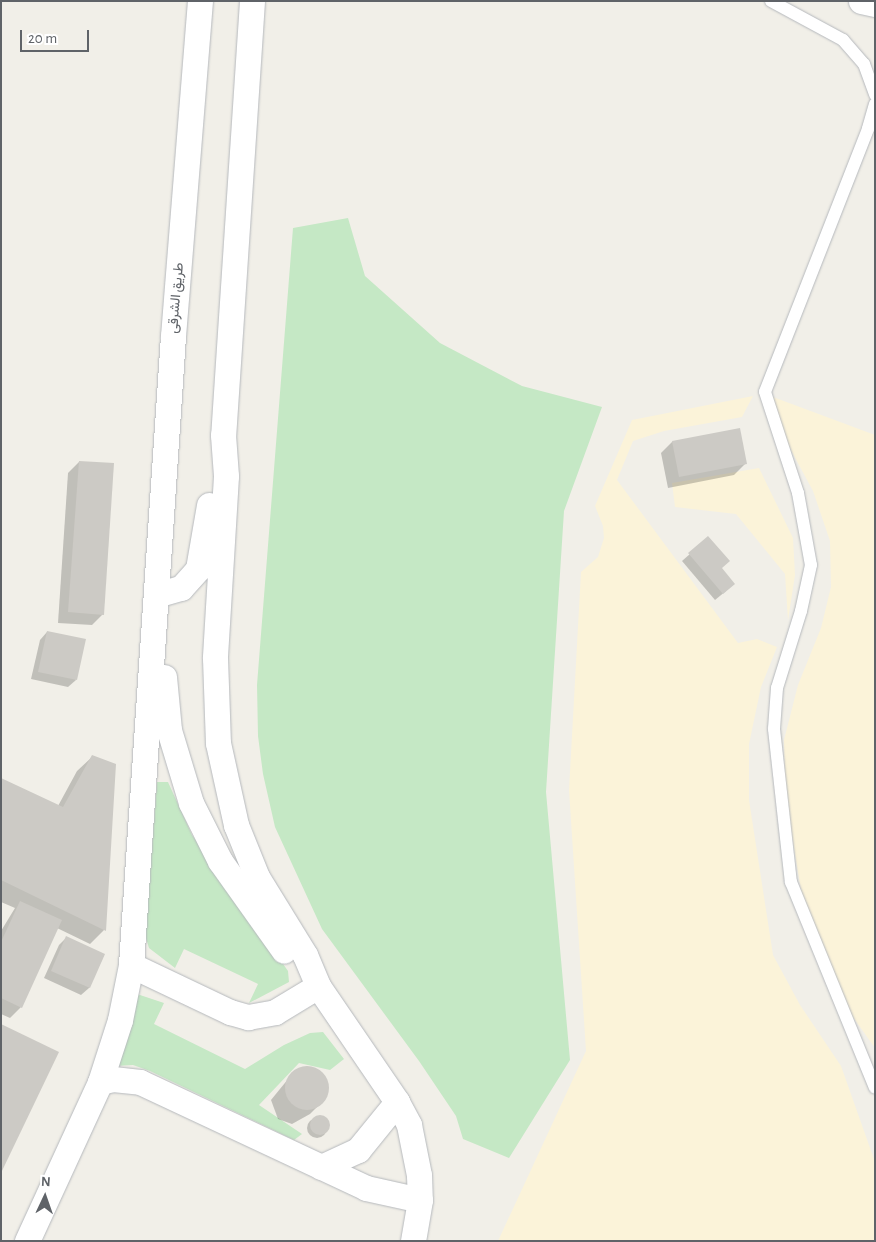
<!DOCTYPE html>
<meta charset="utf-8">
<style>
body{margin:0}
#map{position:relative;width:876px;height:1242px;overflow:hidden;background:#f1efe8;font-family:"Alegreya Sans",Vazirmatn,sans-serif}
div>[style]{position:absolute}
.green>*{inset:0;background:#c5e8c5}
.sand>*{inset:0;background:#fbf3d9}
.shadow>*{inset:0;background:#0003}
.round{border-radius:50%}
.building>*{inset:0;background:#cccac5}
.roads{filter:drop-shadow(0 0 1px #b5b8bc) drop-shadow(0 0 1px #b5b8bc)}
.lane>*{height:12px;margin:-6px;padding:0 6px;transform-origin:6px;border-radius:6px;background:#fff}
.street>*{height:25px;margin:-12.5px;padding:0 12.5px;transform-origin:12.5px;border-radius:12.5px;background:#fff}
span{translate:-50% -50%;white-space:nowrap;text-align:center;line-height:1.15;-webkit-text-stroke:5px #fff;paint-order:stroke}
.street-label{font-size:14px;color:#5f6368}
.frame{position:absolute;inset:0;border:2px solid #5f6368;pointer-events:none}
.north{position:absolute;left:20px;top:1172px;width:50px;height:50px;-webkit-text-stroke:4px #fff;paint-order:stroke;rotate:3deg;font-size:14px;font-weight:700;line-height:20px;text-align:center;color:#5f6368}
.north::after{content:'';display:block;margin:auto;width:18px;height:22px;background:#5f6368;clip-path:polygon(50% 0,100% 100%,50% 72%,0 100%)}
.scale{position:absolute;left:20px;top:30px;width:69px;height:22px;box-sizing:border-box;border:2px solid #5f6368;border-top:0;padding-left:6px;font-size:15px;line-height:18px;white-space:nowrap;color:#5f6368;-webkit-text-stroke:4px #fff;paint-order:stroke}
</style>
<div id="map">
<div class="green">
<i style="clip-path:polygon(348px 218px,365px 276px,440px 343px,522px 386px,602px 407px,564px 511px,546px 792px,570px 1060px,509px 1158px,463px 1139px,456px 1116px,419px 1061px,322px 929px,275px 827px,263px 774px,258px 736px,257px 685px,293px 228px)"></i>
<i style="clip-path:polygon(157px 782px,168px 782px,192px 835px,288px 971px,289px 982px,249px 1003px,258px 984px,184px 949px,175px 968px,149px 948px,145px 935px)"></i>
<i style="clip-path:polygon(137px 994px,164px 1003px,154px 1024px,245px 1069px,284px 1045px,310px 1033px,323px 1032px,344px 1059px,330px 1070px,299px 1063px,259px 1105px,302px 1134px,294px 1140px,150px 1071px,133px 1065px,115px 1066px)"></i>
</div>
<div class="sand">
<i style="clip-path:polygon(753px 396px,742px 417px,664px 431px,633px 441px,617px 480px,738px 643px,757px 639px,777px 647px,761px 687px,749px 744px,749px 800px,773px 955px,800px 1005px,841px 1066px,875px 1162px,875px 1241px,498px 1241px,586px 1051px,569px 790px,581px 572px,598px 557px,604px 538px,603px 526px,595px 506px,632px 420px)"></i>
<i style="clip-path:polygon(773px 397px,875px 435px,875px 1048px,828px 982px,809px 938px,785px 794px,784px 740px,798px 685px,821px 628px,831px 587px,830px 541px,813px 491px,778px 426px)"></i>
<i style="clip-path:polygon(759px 468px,793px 538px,795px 575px,788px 620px,785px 574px,736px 514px,675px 507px,672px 483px)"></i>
</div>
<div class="shadow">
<i style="clip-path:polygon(739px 430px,745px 464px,734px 475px,668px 488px,661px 453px,672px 442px)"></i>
<i style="clip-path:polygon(79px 462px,103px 614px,92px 625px,58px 623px,68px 473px)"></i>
<i style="clip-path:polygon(708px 538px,726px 591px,715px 600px,682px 561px)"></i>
<i style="clip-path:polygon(47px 632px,76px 680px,68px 687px,31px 679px,40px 640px)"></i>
<i style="clip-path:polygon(92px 757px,115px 765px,104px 930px,90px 944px,57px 928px,21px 1007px,10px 1018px,1px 1014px,1px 931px,15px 908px,1px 902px,1px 779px,58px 806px,77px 771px)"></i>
<i style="clip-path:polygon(66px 938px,104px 955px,89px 988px,81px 995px,44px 978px,59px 945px)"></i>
<i style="clip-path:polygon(307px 1068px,320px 1073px,327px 1085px,325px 1099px,310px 1114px,292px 1124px,278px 1119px,271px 1100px,293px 1073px)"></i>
<i class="round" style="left:307px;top:1118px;width:20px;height:20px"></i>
</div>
<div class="building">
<i style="clip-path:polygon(740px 428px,747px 464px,679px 477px,672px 441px)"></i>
<i style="clip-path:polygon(79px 461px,114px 463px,104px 615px,68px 612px)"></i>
<i style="clip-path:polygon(708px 536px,730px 561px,722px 568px,735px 584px,723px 594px,688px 553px)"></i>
<i style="clip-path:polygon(47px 631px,86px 639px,77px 680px,38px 672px)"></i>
<i style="clip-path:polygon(92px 755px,116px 764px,106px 931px,1px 880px,1px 778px,63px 807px)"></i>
<i style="clip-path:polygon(20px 901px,62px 920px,22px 1008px,1px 998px,1px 942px)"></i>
<i style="clip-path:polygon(66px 936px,105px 954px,90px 988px,51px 971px)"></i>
<i style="clip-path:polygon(1px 1024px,59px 1052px,1px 1173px)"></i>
<i class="round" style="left:285px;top:1066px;width:44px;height:44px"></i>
<i class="round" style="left:310px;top:1115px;width:20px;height:20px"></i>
</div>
<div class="roads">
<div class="lane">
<i style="left:771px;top:1px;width:82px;rotate:28.4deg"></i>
<i style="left:843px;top:40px;width:32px;rotate:49deg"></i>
<i style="left:864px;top:64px;width:33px;rotate:70deg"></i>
<i style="left:875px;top:104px;width:26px;rotate:106deg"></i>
<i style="left:868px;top:129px;width:282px;rotate:111.4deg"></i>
<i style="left:765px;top:392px;width:106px;rotate:71.9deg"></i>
<i style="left:798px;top:493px;width:73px;rotate:79.8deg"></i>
<i style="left:811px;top:565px;width:47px;rotate:102.3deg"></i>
<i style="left:801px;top:611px;width:81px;rotate:107.3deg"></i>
<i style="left:777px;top:688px;width:41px;rotate:94.2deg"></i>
<i style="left:774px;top:729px;width:154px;rotate:83.7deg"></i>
<i style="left:791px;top:882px;width:222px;rotate:67.8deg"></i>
</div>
<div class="street">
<i style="left:252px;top:1px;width:435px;rotate:93.8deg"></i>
<i style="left:223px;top:435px;width:41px;rotate:85.8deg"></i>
<i style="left:226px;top:476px;width:182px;rotate:93.5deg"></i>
<i style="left:215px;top:658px;width:85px;rotate:88deg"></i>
<i style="left:218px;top:743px;width:84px;rotate:77.6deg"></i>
<i style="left:236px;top:825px;width:56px;rotate:68deg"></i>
<i style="left:257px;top:877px;width:92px;rotate:58.4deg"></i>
<i style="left:305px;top:955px;width:34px;rotate:67deg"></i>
<i style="left:318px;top:986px;width:140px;rotate:55.7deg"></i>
<i style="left:397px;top:1102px;width:26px;rotate:62deg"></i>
<i style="left:409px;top:1125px;width:51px;rotate:78.7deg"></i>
<i style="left:419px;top:1175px;width:25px;rotate:88deg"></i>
<i style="left:420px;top:1200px;width:42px;rotate:99.7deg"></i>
<i style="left:861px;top:1px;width:14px;rotate:12deg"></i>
<i style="left:156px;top:595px;width:26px;rotate:-16deg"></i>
<i style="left:181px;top:588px;width:25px;rotate:-48deg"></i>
<i style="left:198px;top:569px;width:65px;rotate:-80.2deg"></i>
<i style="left:164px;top:677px;width:53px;rotate:84.6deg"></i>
<i style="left:169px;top:730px;width:76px;rotate:73.2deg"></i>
<i style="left:191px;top:803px;width:65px;rotate:63.4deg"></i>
<i style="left:220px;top:861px;width:110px;rotate:54.6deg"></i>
<i style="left:131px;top:965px;width:110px;rotate:25.4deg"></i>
<i style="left:230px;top:1012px;width:19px;rotate:16deg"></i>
<i style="left:248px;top:1017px;width:27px;rotate:-10deg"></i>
<i style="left:275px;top:1012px;width:50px;rotate:-31.2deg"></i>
<i style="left:100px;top:1082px;width:13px;rotate:-13deg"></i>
<i style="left:113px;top:1079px;width:27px;rotate:6deg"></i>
<i style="left:140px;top:1082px;width:250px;rotate:25.1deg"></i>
<i style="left:366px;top:1188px;width:55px;rotate:12.5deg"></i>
<i style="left:321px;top:1167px;width:41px;rotate:-24.7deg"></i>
<i style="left:358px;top:1150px;width:62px;rotate:-50.9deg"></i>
<i style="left:27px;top:1241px;width:175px;rotate:-65.3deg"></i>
<i style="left:100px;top:1082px;width:65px;rotate:-72.1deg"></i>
<i style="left:120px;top:1020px;width:56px;rotate:-78.7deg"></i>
<i style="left:131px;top:965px;width:630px;rotate:-86.18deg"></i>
<i style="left:173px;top:336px;width:336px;rotate:-85.4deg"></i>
</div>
</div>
<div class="street-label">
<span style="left:176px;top:298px;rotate:-85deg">طريق الشرقى</span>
</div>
<div class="frame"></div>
<div class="north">N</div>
<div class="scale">20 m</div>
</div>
